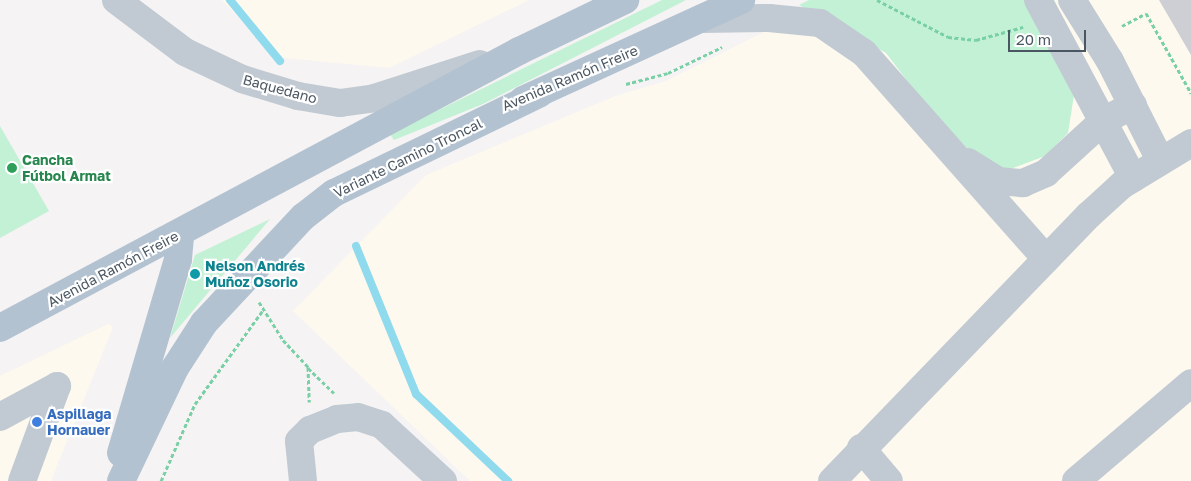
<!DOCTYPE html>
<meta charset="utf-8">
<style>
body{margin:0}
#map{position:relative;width:1191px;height:481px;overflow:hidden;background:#f5f3f3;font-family:"Golos Text",sans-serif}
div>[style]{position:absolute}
.commercial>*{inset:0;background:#fdf9ef}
.green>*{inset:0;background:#c3f1d5}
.stream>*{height:8px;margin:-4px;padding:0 4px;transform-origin:4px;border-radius:4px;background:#90daee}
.building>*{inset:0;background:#cdcfd5}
.path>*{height:3px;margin-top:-1.5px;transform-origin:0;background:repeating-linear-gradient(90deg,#7ad0a6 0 4px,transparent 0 6.5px)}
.minor>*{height:28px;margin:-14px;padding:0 14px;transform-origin:14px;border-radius:14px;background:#c1cad2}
.major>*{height:28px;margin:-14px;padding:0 14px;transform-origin:14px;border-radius:14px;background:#b3c2d1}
.dots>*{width:14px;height:14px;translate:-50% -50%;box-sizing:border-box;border:2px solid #fff;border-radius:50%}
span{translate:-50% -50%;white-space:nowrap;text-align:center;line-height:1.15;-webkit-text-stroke:4.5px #fff;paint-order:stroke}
.street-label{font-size:14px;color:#4a5661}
.leisure-label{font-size:14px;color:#27864d;font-weight:700}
.left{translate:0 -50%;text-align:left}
.culture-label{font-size:14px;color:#0d838f;font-weight:700}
.shop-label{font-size:14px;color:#366cbe;font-weight:700}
.scale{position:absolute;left:1008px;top:30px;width:78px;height:22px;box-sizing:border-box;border:2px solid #4a5661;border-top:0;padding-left:6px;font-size:15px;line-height:18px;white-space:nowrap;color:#4a5661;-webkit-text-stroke:4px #fff;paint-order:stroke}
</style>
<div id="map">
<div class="commercial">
<i style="clip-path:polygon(221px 0,529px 0,389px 68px,284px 58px)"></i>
<i style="clip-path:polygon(828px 0,1191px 0,1191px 481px,470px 481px,293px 311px,426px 175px,618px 95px,666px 81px)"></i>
<i style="clip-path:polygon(108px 324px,113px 327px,51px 481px,0 481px,0 376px)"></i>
</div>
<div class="green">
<i style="clip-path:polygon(662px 0,686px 0,483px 104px,394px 140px,390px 134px)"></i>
<i style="clip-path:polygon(809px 0,1025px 0,1074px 95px,1068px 133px,1045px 156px,1008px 170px,978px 160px,924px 103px,886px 53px,799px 5px)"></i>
<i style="clip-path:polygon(0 126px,49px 211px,0 238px)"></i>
<i style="clip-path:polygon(270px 219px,170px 338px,195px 255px)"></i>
</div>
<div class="stream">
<i style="left:230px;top:0;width:79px;rotate:50.7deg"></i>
<i style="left:356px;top:246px;width:160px;rotate:67.9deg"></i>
<i style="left:416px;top:394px;width:127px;rotate:43.4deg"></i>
</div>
<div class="building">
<i style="clip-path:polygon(1159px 0,1191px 0,1191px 55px)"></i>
</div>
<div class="path">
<i style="left:877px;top:0;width:80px;rotate:27.5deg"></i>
<i style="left:948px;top:37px;width:28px;rotate:6deg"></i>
<i style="left:976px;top:40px;width:49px;rotate:-15.5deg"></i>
<i style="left:1122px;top:26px;width:27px;rotate:-28deg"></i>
<i style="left:1146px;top:13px;width:92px;rotate:60.6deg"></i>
<i style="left:626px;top:84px;width:43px;rotate:-14.7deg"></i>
<i style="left:668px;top:73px;width:60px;rotate:-25.7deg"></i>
<i style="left:259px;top:302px;width:45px;rotate:57.7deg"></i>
<i style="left:283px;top:340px;width:37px;rotate:47deg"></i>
<i style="left:308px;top:367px;width:35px;rotate:88deg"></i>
<i style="left:308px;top:368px;width:36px;rotate:44deg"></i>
<i style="left:161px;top:481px;width:84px;rotate:-66.2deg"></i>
<i style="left:195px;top:404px;width:116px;rotate:-54.1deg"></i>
</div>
<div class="minor">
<i style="left:116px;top:0;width:86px;rotate:37deg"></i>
<i style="left:185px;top:52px;width:63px;rotate:25.3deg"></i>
<i style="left:242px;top:79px;width:59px;rotate:16.9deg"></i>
<i style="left:298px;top:96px;width:43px;rotate:9.5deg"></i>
<i style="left:340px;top:103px;width:34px;rotate:-8deg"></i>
<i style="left:374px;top:98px;width:111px;rotate:-17.8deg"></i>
<i style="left:1038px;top:0;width:202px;rotate:61.9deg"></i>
<i style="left:1072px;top:0;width:72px;rotate:58.1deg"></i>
<i style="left:1110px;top:61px;width:111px;rotate:63.2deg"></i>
<i style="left:702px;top:19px;width:67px;rotate:-0.9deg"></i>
<i style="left:769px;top:18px;width:51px;rotate:5.6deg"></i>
<i style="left:820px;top:23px;width:53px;rotate:34.3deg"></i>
<i style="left:864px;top:53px;width:275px;rotate:48.5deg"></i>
<i style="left:968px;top:162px;width:36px;rotate:32deg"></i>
<i style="left:998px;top:181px;width:25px;rotate:5deg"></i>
<i style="left:1023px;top:183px;width:25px;rotate:-23deg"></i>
<i style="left:1046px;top:173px;width:77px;rotate:-42.4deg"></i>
<i style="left:1103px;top:121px;width:34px;rotate:-28deg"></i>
<i style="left:0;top:417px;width:65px;rotate:-28.5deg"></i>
<i style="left:57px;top:386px;width:101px;rotate:110.2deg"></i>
<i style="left:861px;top:448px;width:43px;rotate:49.7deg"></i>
<i style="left:303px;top:481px;width:40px;rotate:-95.7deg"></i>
<i style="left:299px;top:441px;width:16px;rotate:-45deg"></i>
<i style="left:310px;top:430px;width:29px;rotate:-22deg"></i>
<i style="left:337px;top:419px;width:21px;rotate:-5deg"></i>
<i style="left:358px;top:417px;width:25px;rotate:18deg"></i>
<i style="left:382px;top:425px;width:83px;rotate:42.6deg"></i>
<i style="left:832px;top:481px;width:370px;rotate:-46deg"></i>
<i style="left:1089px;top:215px;width:45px;rotate:-42.3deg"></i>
<i style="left:1122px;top:185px;width:81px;rotate:-31.3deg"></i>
<i style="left:1076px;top:481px;width:151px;rotate:-40.4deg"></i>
</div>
<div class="major">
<i style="left:523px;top:100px;width:240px;rotate:-24.6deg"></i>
<i style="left:0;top:328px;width:588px;rotate:-28.09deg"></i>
<i style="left:519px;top:51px;width:118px;rotate:-25.7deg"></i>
<i style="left:121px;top:453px;width:202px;rotate:-73.6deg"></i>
<i style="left:178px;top:259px;width:24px;rotate:-85deg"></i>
<i style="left:121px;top:481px;width:125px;rotate:-64.5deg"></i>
<i style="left:175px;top:368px;width:54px;rotate:-57.2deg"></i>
<i style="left:204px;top:323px;width:145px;rotate:-47deg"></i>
<i style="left:303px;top:217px;width:39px;rotate:-38deg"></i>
<i style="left:334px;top:193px;width:228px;rotate:-25.8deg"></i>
</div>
<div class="dots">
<i style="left:12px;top:168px;background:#2e9e5b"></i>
<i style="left:195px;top:274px;background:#0f9aa8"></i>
<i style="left:37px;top:422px;background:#3f7fe0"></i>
</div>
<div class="street-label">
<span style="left:570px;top:78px;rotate:-23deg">Avenida Ramón Freire</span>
<span style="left:280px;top:89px;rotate:15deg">Baquedano</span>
<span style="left:408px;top:158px;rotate:-26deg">Variante Camino Troncal</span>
<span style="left:113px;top:269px;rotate:-28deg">Avenida Ramón Freire</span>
</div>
<div class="leisure-label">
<span class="left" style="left:22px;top:168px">Cancha<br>Fútbol Armat</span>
</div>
<div class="culture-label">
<span class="left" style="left:205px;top:274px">Nelson Andrés<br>Muñoz Osorio</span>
</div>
<div class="shop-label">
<span class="left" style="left:47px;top:422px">Aspillaga<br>Hornauer</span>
</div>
<div class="scale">20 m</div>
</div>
